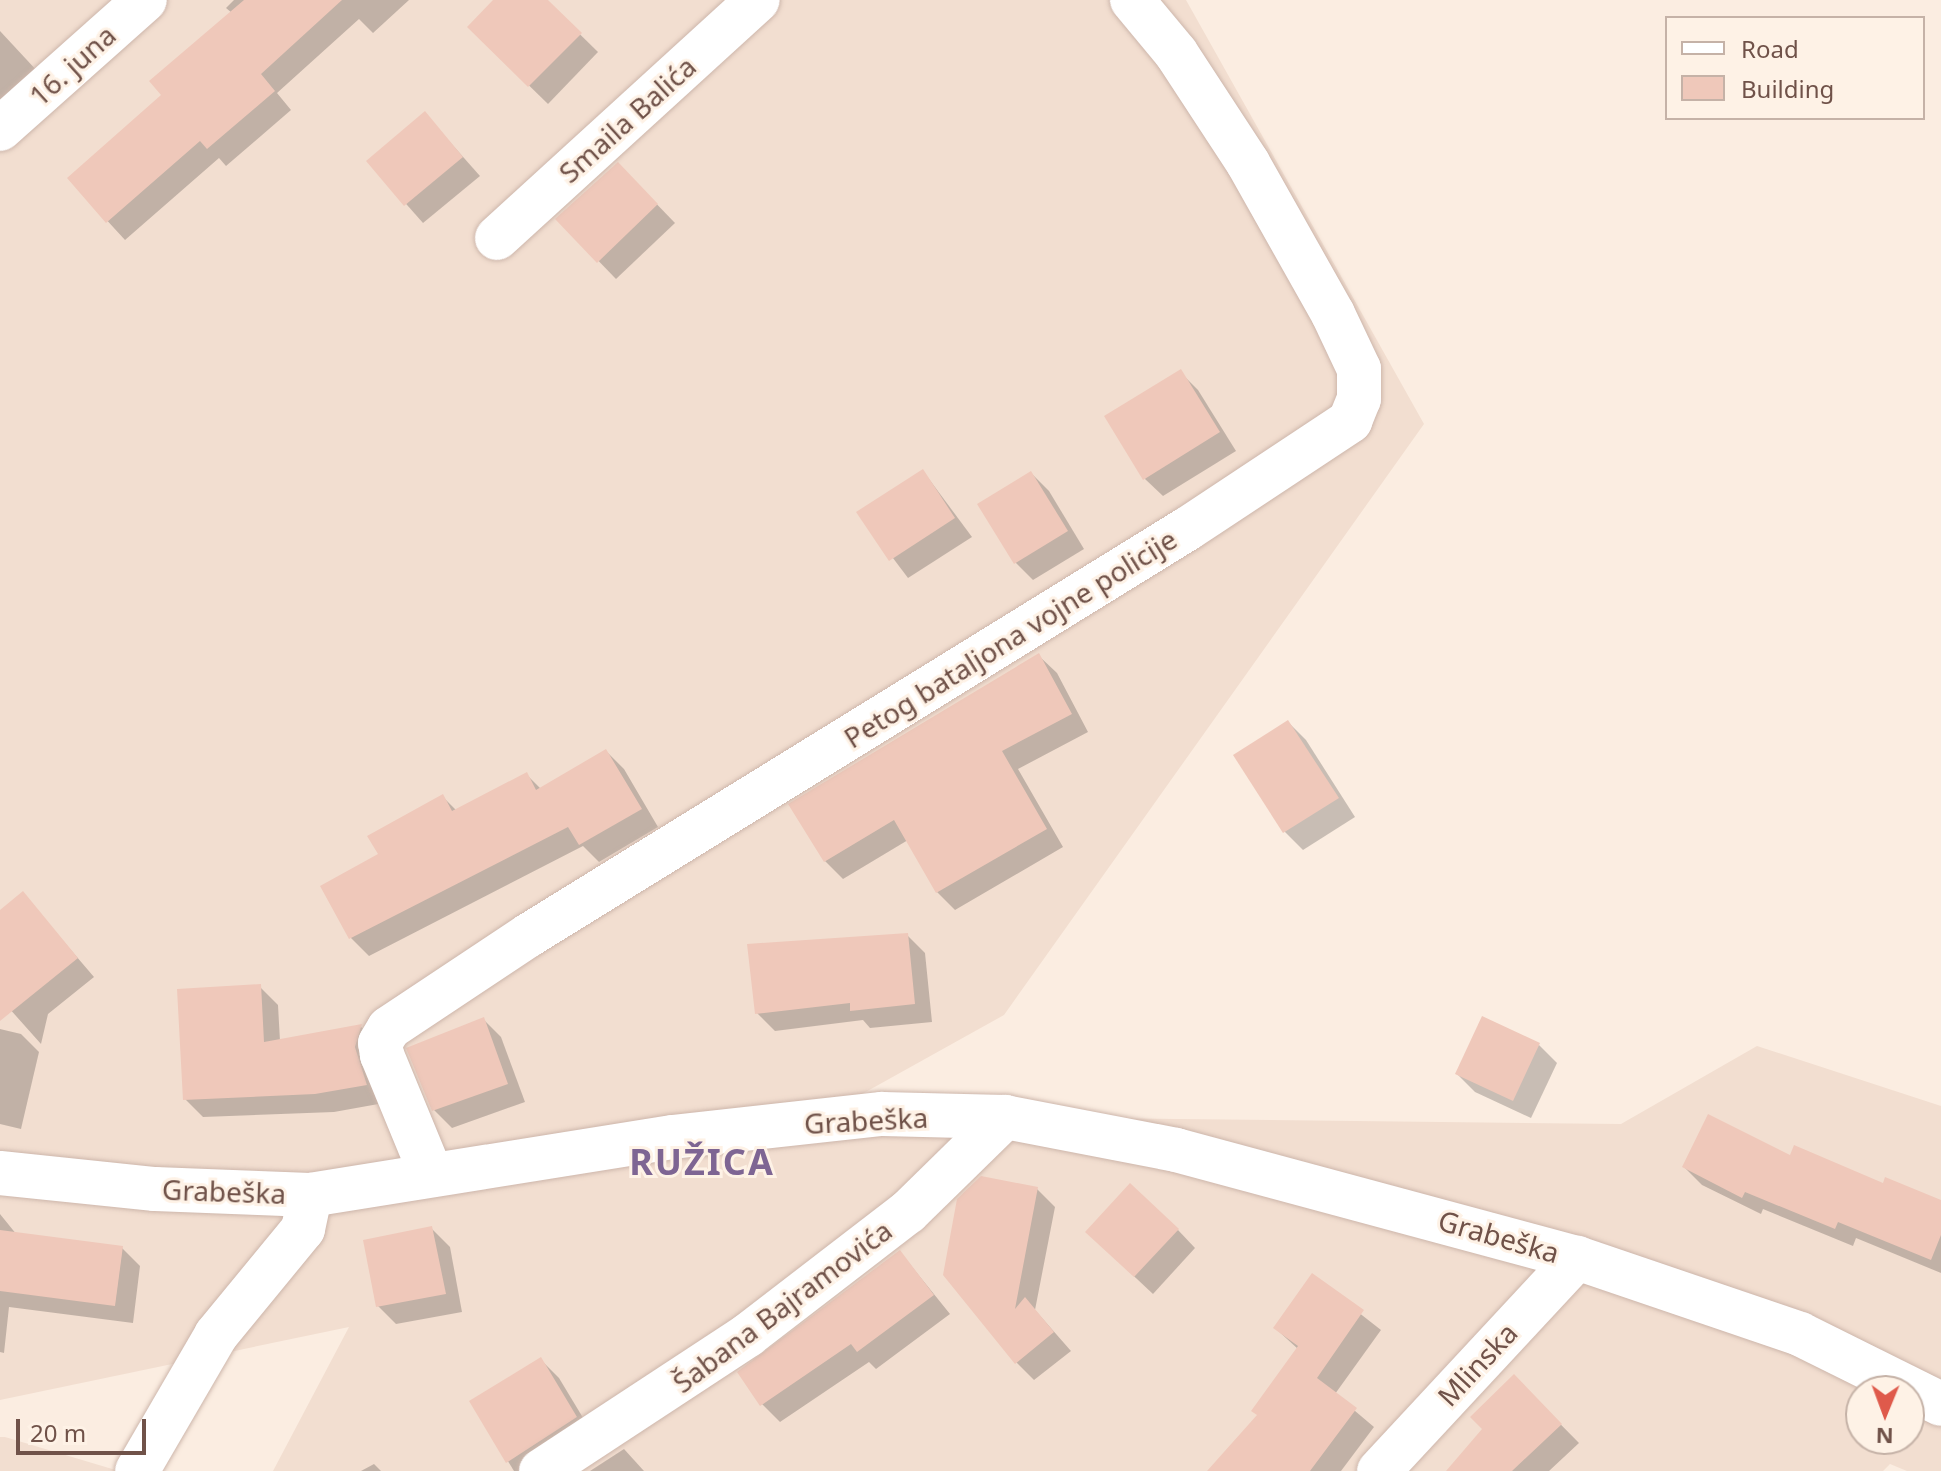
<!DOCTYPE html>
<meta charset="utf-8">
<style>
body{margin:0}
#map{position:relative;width:1941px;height:1471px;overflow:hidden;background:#fbede1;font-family:"Noto Sans",sans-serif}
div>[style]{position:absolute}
.residential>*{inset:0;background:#f2ded0}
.shadow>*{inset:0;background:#0003}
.building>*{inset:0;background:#efc8ba}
.roads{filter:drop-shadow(0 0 2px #cdb6ab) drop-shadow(0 0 2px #cdb6ab)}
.minor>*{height:44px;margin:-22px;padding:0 22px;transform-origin:22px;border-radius:22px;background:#fff}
span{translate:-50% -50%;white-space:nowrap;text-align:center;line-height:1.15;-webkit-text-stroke:6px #fef2e6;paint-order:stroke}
.street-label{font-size:28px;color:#705249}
.district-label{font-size:36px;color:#7e6593;font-weight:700;letter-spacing:2px}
.legend{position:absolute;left:1665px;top:16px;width:260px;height:104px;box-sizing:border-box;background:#fef2e6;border:2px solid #c5b2a7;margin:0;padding:10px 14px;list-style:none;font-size:24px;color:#705249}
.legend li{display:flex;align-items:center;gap:16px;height:40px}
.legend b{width:40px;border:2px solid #c5b2a7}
.north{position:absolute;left:1845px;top:1375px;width:80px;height:80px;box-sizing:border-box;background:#fef2e6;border:2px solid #c5b2a7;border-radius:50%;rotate:181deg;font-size:22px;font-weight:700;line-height:32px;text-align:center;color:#705249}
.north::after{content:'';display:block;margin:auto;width:28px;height:36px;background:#df5a4b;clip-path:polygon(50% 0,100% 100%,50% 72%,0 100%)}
.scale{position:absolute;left:16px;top:1419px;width:130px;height:36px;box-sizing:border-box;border:4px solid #705249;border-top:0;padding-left:10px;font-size:24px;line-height:28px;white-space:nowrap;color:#705249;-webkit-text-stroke:6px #fef2e6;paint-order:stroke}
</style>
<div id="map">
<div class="residential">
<i style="clip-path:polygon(evenodd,0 0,1186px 0,1424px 424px,1004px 1015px,783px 1138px,1005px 1117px,1621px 1124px,1757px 1046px,1941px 1106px,1941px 1471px,1907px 1471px,1890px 1464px,1883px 1471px,273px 1471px,349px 1327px,0 1400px,0 0,1861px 1391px,1909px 1391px,1909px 1439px,1861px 1439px,1861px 1391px)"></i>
<i style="clip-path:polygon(0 1437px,5px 1437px,119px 1471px,0 1471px)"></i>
</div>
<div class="shadow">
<i style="clip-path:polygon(234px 0,409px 0,373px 33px,359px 19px,277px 93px,291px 110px,226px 166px,219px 158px,125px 240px,69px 179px,164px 96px,232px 13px,226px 8px)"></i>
<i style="clip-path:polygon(496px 0,545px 0,598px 52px,548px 104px,469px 27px)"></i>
<i style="clip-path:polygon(0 31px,39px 73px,0 109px)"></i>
<i style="clip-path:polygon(425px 114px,480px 176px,423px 223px,369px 162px)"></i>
<i style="clip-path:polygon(618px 164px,675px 223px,616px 279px,558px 219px)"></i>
<i style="clip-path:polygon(1180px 372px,1198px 390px,1236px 451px,1163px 496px,1145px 479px)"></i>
<i style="clip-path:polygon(923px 471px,972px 537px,908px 578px,859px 513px)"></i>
<i style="clip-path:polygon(1031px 473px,1049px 491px,1084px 549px,1033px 580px,1015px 562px)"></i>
<i style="clip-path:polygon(1039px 656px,1057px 673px,1088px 732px,1018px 769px,1063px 847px,955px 910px,937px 892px,908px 840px,843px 879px,825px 861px)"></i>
<i style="clip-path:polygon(1288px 722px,1306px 740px,1355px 817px,1303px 850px,1285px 832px)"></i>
<i style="clip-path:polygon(606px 751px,624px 769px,658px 827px,599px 862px,583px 846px,369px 956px,351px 938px,323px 887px,380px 855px,442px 796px,457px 811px,527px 775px,541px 789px)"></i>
<i style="clip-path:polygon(23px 894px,94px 977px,48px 1014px,41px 1044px,0 998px,0 913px)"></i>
<i style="clip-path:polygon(907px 935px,925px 953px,932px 1022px,870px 1028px,863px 1020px,775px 1031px,757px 1013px,749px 946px)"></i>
<i style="clip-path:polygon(260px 987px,278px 1005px,280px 1041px,361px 1027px,379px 1044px,384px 1103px,334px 1112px,203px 1117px,185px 1099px)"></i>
<i style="clip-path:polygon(483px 1019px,501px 1037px,525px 1102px,452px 1128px,434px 1110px)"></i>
<i style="clip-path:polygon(0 1029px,21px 1034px,39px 1052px,21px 1129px,0 1124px)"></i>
<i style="clip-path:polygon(1539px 1045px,1557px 1063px,1531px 1118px,1475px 1092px,1457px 1074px)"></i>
<i style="clip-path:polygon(1791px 1158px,1941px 1202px,1941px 1273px,1856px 1238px,1853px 1246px,1763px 1209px,1761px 1214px,1702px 1185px,1684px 1167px)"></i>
<i style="clip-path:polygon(981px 1178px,1037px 1189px,1055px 1207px,1035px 1310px,1071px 1351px,1034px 1380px,1016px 1362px)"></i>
<i style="clip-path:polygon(0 1214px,17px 1235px,122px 1248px,140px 1266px,133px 1323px,9px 1307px,4px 1353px,0 1352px)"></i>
<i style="clip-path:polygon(432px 1229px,450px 1247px,462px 1312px,396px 1324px,378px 1306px)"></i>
<i style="clip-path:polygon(1178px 1230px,1195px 1248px,1153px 1294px,1106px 1250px)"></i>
<i style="clip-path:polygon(900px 1252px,950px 1314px,876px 1369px,869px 1362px,780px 1422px,762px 1404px)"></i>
<i style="clip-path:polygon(1312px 1276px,1381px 1330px,1335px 1394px,1374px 1427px,1341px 1471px,1209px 1471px,1259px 1416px,1298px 1349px,1275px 1328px)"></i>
<i style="clip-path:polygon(541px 1360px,559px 1378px,594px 1436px,545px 1471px,514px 1471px,471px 1402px)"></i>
<i style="clip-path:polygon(1514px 1377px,1579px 1443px,1549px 1471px,1448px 1471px,1485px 1429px)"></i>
<i style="clip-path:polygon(624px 1449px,644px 1471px,590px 1471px)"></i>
<i style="clip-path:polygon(374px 1464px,381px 1471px,361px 1471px)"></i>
</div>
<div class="building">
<i style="clip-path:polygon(244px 0,342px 0,261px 74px,275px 91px,207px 149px,200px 141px,106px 223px,67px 178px,161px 95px,149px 81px)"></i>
<i style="clip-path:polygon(493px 0,548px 0,582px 33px,528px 87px,467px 27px)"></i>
<i style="clip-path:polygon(425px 111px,463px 157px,404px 206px,366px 161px)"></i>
<i style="clip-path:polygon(618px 162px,658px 204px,597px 263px,555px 219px)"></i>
<i style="clip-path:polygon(1181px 369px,1220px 432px,1143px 480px,1104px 416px)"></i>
<i style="clip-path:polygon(923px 469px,955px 518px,889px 561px,856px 512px)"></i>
<i style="clip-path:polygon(1031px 471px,1068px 531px,1014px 564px,977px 504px)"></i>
<i style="clip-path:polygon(1039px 653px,1072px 714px,1002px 751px,1047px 829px,936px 893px,894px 820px,824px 862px,788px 804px)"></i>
<i style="clip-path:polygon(1288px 720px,1339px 798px,1283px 833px,1233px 755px)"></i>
<i style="clip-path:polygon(606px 749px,642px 809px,579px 845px,568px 827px,349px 939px,320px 886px,378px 854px,367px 836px,443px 794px,452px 811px,527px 772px,536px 790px)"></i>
<i style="clip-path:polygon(23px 891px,78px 958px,0 1021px,0 910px)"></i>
<i style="clip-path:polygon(908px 933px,915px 1004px,850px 1011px,850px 1003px,755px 1014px,747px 944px)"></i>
<i style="clip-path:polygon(261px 984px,264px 1042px,362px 1024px,355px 1047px,367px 1085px,315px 1094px,183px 1100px,177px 989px)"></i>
<i style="clip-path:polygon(1482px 1016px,1540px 1043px,1513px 1101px,1455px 1074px)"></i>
<i style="clip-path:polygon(484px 1017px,508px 1084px,432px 1111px,406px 1048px)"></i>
<i style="clip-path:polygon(1708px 1114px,1790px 1155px,1794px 1145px,1883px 1183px,1885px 1177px,1941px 1200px,1941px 1235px,1931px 1260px,1838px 1222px,1835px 1229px,1745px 1192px,1742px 1198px,1682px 1167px)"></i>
<i style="clip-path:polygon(981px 1176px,1038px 1187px,1015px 1309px,1025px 1297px,1054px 1332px,1015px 1364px,943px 1275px,957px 1199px)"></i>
<i style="clip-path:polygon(1130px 1183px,1179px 1229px,1134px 1277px,1085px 1232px)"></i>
<i style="clip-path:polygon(432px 1226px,446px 1294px,376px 1307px,363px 1240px)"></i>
<i style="clip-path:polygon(0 1230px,123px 1246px,115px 1306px,0 1291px)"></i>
<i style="clip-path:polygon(900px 1250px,934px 1295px,857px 1352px,851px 1344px,760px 1406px,737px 1372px)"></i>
<i style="clip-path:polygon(1312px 1273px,1364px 1310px,1317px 1378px,1357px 1408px,1310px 1471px,1207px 1471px,1257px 1415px,1251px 1411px,1298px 1346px,1273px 1328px)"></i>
<i style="clip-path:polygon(541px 1357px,577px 1417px,506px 1463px,469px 1401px)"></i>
<i style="clip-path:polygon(1514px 1374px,1562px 1424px,1512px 1471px,1446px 1471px,1482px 1429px,1470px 1417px)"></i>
</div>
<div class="roads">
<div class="minor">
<i style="left:0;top:129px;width:194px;rotate:-41.7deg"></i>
<i style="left:497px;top:238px;width:353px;rotate:-42.4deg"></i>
<i style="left:0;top:1173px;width:156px;rotate:5.9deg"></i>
<i style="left:155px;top:1189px;width:155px;rotate:2.2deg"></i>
<i style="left:310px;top:1195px;width:367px;rotate:-9.1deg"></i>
<i style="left:672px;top:1137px;width:211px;rotate:-6.3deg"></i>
<i style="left:882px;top:1114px;width:123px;rotate:1.4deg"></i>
<i style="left:1005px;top:1117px;width:174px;rotate:10.9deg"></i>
<i style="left:1176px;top:1150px;width:415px;rotate:15.1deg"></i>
<i style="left:1577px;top:1258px;width:236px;rotate:18.8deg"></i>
<i style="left:1800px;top:1334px;width:157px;rotate:26.4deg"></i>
<i style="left:431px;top:1174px;width:129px;rotate:-112.4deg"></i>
<i style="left:382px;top:1055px;width:12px;rotate:-99deg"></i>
<i style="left:380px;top:1043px;width:17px;rotate:-59deg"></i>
<i style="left:389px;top:1028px;width:168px;rotate:-33.6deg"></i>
<i style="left:529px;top:935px;width:773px;rotate:-31.68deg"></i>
<i style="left:1187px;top:529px;width:196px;rotate:-33.5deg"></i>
<i style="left:1350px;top:421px;width:24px;rotate:-68deg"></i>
<i style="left:1359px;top:399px;width:30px;rotate:-90deg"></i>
<i style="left:1359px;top:369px;width:61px;rotate:-115.3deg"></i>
<i style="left:1333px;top:314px;width:173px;rotate:-119.4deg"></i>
<i style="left:1248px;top:163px;width:131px;rotate:-123.2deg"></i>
<i style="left:1176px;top:53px;width:69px;rotate:-129.7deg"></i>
<i style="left:137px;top:1471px;width:157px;rotate:-59.8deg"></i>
<i style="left:216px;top:1335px;width:137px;rotate:-50.6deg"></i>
<i style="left:303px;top:1229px;width:35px;rotate:-78deg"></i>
<i style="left:541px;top:1471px;width:248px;rotate:-33.3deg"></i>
<i style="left:748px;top:1335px;width:202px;rotate:-37.6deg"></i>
<i style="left:908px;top:1212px;width:136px;rotate:-44.4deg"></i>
<i style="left:1379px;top:1471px;width:291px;rotate:-47.1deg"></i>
</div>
</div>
<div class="street-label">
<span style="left:72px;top:65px;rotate:-42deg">16. juna</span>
<span style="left:627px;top:119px;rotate:-42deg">Smaila Balića</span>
<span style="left:1010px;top:638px;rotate:-32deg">Petog bataljona vojne policije</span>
<span style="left:866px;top:1120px;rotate:-3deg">Grabeška</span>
<span style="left:224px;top:1191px;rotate:2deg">Grabeška</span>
<span style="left:1499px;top:1236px;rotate:16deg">Grabeška</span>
<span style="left:782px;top:1306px;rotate:-37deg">Šabana Bajramovića</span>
<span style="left:1477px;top:1364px;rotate:-47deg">Mlinska</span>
</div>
<div class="district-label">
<span style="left:702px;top:1162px">RUŽICA</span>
</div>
<ul class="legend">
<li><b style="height:10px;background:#fff"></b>Road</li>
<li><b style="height:22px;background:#efc8ba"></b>Building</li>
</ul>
<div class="north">N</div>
<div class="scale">20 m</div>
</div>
